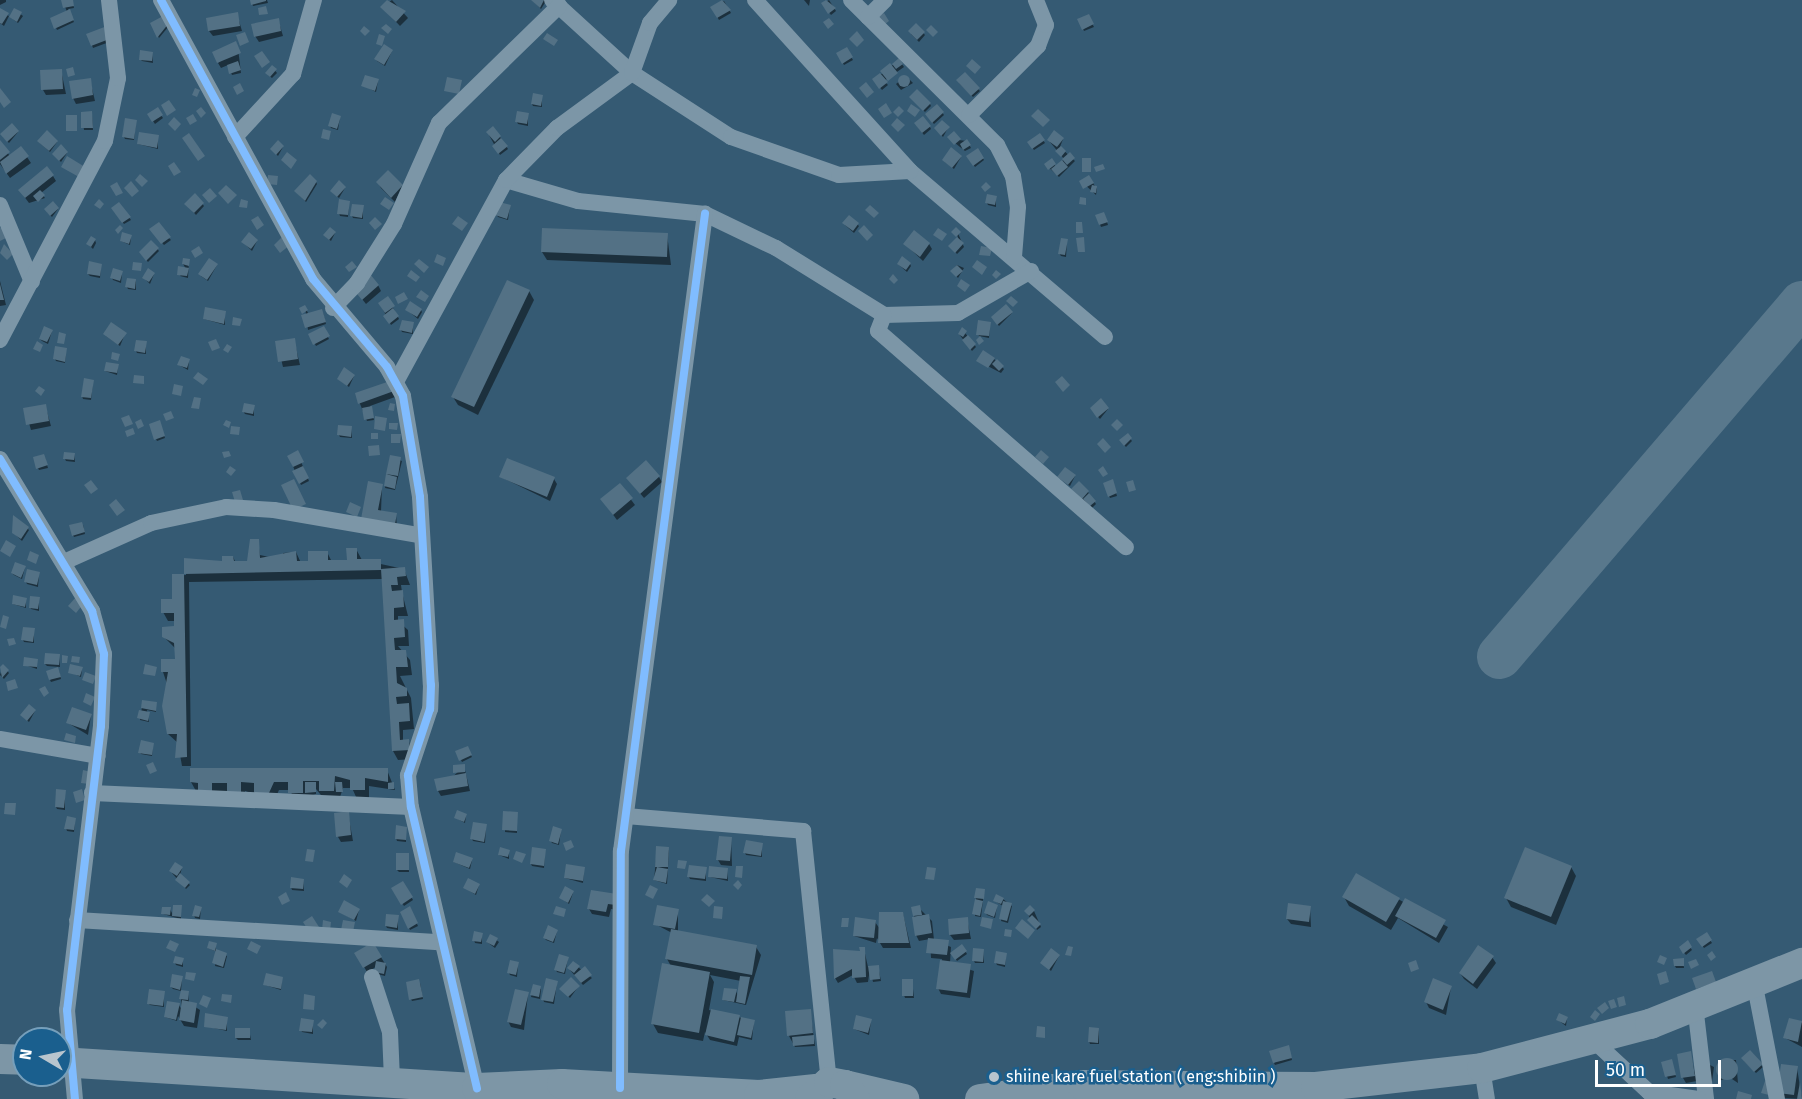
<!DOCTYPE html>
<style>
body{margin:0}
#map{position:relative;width:1802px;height:1099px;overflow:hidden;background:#355a73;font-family:"Fira Sans",sans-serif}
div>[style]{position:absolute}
.shadow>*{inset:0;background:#0007}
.taxiway>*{height:45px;margin:-22.5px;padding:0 22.5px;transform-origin:22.5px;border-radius:22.5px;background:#59788c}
.building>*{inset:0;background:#537185}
.round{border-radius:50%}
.street>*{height:16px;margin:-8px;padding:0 8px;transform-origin:8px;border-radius:8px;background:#7c96a7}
.highway>*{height:30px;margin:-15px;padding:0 15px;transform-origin:15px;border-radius:15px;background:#7d96a6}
.cycleway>*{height:8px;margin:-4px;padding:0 4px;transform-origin:4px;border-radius:4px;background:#80bcff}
.dots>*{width:16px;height:16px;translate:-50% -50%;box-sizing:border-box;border:3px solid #1a5f8e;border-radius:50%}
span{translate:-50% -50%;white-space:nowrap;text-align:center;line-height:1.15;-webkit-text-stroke:5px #1a5f8e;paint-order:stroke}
.poi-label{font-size:16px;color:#fff}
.left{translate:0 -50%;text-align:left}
.north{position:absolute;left:12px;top:1027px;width:60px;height:60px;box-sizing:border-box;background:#1a5f8e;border:2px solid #769fbb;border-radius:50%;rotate:279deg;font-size:16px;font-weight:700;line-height:24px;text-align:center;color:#fff}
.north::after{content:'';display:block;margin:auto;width:21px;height:27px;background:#b8c5ce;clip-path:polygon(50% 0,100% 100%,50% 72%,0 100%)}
.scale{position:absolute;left:1595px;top:1060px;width:126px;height:27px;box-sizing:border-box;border:3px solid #fff;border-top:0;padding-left:8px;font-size:18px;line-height:21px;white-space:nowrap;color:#fff;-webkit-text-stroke:4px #1a5f8e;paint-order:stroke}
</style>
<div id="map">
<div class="shadow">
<i style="clip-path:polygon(0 0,6px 0,6px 2px,0 5px)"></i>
<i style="clip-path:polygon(72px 0,74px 8px,68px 9px,74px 22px,57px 30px,52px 19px,67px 12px,63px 1px)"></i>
<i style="clip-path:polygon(251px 0,267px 0,268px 3px,253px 6px)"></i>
<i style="clip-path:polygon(392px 0,408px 18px,400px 26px,382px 7px)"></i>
<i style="clip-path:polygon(532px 0,545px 0,546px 1px,541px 9px)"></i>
<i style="clip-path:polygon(810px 0,809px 6px,804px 0)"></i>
<i style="clip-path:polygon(829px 0,836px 11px,831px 15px,823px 4px)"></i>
<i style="clip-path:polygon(724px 1px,731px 13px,719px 20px,712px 8px)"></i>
<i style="clip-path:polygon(15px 10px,23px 16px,18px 23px,10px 17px)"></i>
<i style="clip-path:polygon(0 12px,9px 16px,4px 26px,0 23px)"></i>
<i style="clip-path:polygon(237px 14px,242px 31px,213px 36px,209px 31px)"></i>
<i style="clip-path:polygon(1088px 16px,1094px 27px,1084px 31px,1079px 20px)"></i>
<i style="clip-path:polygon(278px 19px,283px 36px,259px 42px,255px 36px)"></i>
<i style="clip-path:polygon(152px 24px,169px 26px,159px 38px)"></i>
<i style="clip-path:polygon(916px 25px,925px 35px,919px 42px,911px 34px)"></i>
<i style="clip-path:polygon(88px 35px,112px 41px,93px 48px)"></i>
<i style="clip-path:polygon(238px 48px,241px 73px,232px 75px,228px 65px,221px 68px,218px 63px)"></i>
<i style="clip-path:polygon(846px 49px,853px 60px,844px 65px,838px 54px)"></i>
<i style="clip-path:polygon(392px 51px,385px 66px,377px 61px,376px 59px)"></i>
<i style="clip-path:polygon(152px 53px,153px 63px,142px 61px,140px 59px)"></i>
<i style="clip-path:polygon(899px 60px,904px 67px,884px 81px,888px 85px,882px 90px,874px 80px)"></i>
<i style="clip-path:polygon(272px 67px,277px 73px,272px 78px,268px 75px)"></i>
<i style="clip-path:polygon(61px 70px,66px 94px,46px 95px,43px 90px)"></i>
<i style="clip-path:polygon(906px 76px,913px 83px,901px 90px,896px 84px)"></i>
<i style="clip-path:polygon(90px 80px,95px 101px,76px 104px,73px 98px)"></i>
<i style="clip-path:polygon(378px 81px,376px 92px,363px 85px)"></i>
<i style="clip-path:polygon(959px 83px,978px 89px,980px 91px,973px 97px)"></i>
<i style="clip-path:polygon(542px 96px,542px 107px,533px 106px,532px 104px)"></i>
<i style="clip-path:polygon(912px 99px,930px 104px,931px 106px,925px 112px)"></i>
<i style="clip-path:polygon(937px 106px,944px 115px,934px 124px,928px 117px)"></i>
<i style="clip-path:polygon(157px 110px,163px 118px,155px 124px,149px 115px)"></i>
<i style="clip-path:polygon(82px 113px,92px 115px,93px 130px,84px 130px)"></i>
<i style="clip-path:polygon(528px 115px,528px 126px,518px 124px,517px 122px)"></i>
<i style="clip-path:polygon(340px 117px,338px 130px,331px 128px,330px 126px)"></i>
<i style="clip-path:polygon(136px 121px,134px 140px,125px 139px,124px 137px)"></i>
<i style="clip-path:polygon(917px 126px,930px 127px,931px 129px,924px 135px)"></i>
<i style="clip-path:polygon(948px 128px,943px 137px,937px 130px)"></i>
<i style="clip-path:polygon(18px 132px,9px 143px,3px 137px)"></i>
<i style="clip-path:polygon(489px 135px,500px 137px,508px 149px,500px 155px)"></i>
<i style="clip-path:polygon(1040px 136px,1045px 143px,1034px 150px,1029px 143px)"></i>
<i style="clip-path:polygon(158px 137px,158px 149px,138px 144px)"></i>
<i style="clip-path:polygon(950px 139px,967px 141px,971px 148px,965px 151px)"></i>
<i style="clip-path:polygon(1063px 139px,1060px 147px,1075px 161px,1059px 177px,1046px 165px,1052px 161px,1056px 167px,1064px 159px,1050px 142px)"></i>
<i style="clip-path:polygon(57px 142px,50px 152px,40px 143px)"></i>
<i style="clip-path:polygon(0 144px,10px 156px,21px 148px,31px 163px,10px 178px,0 164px)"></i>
<i style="clip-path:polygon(283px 147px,278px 156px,273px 151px)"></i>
<i style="clip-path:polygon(977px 150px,984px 160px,975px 167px,968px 157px)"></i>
<i style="clip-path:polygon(67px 153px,61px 162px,55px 156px)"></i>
<i style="clip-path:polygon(961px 157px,954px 169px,945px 162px)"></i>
<i style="clip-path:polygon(53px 176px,56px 181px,41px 193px,45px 198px,29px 203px,23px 195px)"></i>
<i style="clip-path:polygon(1089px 177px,1097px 189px,1096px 195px,1081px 181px)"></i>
<i style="clip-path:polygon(316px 182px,317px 184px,306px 202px,297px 193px)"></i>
<i style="clip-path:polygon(378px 182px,402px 186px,395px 202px,381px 188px)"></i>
<i style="clip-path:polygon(345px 188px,339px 198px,333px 193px)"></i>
<i style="clip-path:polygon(195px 195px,204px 206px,196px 215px,188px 206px)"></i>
<i style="clip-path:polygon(996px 197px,996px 207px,988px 205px,987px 203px)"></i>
<i style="clip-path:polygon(349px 202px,348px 217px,340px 216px,339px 213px)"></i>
<i style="clip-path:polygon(119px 204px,131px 220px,124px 224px,113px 209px)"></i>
<i style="clip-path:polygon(510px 206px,508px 220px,498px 217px,497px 215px)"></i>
<i style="clip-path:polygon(363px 207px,363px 219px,353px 218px,352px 216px)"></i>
<i style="clip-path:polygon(58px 209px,52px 217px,47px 212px)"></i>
<i style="clip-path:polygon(1097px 216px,1105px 216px,1108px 225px,1101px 227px)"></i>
<i style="clip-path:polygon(849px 217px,859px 226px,854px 233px,845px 225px)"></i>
<i style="clip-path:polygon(956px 229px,964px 247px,957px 254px,950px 246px,958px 238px)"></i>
<i style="clip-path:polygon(153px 232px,169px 238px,171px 240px,164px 245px)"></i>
<i style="clip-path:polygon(335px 233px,331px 241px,326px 237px)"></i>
<i style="clip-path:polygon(667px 234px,671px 265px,547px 260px,542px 252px)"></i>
<i style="clip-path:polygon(131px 237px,130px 245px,121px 241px)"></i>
<i style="clip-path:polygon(95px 240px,96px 243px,93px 249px,88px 244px)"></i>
<i style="clip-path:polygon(257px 241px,252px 251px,243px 242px)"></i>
<i style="clip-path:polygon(1067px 241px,1066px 257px,1061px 256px,1059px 253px)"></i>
<i style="clip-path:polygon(151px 242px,159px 251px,148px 262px,142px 255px)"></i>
<i style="clip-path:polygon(905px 244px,929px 244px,932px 249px,923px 261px)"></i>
<i style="clip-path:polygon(189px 260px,188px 278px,180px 276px,186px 269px,183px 264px)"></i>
<i style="clip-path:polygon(898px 264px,910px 264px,911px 266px,907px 272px)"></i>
<i style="clip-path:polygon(101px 265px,100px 278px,90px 276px,88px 274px)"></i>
<i style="clip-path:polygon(217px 265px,208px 281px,201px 276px)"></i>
<i style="clip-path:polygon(957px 265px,964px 268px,958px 278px,952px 271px)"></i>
<i style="clip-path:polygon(122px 273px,121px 283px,113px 280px,112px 278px)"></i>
<i style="clip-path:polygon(154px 274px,150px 284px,144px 278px)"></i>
<i style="clip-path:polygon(0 281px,6px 305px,0 306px)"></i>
<i style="clip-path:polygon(136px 281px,136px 290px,128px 289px,127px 287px)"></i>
<i style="clip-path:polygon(378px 285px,381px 291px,366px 304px,355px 290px)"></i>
<i style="clip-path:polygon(529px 291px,534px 300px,478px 415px,458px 405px,453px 397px)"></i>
<i style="clip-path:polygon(388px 298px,399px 319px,391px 325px,380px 304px)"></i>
<i style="clip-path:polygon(305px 307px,309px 315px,323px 313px,326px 324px,308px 330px)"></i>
<i style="clip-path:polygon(407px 310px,421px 310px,422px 312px,418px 319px)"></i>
<i style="clip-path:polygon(225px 312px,225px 325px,204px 319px)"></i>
<i style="clip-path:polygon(1012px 313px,999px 326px,994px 320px)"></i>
<i style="clip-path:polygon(990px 323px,989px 338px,979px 336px,978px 334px)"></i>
<i style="clip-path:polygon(413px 324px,413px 334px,402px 332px,401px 330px)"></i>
<i style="clip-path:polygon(323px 328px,329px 339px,316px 346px,310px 335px)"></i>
<i style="clip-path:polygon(962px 329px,976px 347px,972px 351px,959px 334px)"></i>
<i style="clip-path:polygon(52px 331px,48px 344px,42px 341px,40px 339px)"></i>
<i style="clip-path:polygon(125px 334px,120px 346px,106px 336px)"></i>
<i style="clip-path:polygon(294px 340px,300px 365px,283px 367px,277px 342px)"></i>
<i style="clip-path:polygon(146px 343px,146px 354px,137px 353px,136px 351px)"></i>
<i style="clip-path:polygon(66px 349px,65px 363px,56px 361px,55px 359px)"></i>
<i style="clip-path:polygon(994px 359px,1004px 369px,1001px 373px,978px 361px)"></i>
<i style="clip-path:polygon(189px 360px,188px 370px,179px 365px)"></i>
<i style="clip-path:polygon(118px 366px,117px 375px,105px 371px)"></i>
<i style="clip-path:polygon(354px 376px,349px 387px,338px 379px)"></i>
<i style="clip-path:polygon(93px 382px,91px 400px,83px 399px,82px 396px)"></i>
<i style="clip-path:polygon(392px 388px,395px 397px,370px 406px,374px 420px,367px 421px,356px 394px)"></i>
<i style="clip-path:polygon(45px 405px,51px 426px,31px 430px,25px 409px)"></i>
<i style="clip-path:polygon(254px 407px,254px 416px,245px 414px,243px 411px)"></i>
<i style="clip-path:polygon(1108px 409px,1100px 419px,1093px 411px)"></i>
<i style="clip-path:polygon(160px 424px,165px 438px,157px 441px,156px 439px)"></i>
<i style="clip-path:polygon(351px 428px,352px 438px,340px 437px,339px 435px)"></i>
<i style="clip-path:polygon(1127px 435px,1132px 441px,1126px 447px,1122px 443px)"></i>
<i style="clip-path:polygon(297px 452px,309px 481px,301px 485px,289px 457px)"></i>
<i style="clip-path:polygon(74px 454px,75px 462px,66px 461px,65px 459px)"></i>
<i style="clip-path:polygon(391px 457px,402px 461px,395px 490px,385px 488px)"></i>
<i style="clip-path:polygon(45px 458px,48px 468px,39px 470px,38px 468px)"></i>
<i style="clip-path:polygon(1075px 476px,1070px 486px,1060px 479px)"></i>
<i style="clip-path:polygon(501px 477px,554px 479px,557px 484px,550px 501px)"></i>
<i style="clip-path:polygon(659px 477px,662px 482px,644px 498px,628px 479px)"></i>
<i style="clip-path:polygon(1113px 483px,1117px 496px,1110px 498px,1109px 496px)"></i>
<i style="clip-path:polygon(620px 485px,635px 505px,617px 520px,606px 505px)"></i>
<i style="clip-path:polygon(382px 486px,381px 512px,396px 514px,397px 529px,366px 524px)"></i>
<i style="clip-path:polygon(1074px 492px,1088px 492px,1096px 504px,1092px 508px)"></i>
<i style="clip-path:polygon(14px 517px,29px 530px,22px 541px,14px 533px)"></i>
<i style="clip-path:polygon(83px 525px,85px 534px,74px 537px,73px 535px)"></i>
<i style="clip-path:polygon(258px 541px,260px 555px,283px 560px,283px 553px,296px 552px,301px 563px,309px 562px,327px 552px,332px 562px,348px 561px,356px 549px,362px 560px,404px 569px,410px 585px,401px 585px,402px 592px,408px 616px,398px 616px,398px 621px,408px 630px,409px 646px,398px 646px,410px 660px,412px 675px,400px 676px,411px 698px,414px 729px,403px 730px,403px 741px,409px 741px,414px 759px,398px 760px,393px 751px,383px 579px,189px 582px,191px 766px,182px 766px,178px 743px,168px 734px,164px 694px,170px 693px,163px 672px,176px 661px,176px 649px,163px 636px,175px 628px,175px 621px,168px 621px,163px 612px,174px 600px,174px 576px,186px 575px,185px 559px,223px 563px,233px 557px,236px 563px,248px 562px)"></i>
<i style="clip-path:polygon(25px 567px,22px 579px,14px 575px,12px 573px)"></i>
<i style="clip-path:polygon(39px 573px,38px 587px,27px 584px,26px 582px)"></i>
<i style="clip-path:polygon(26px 599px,26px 608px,13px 604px)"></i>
<i style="clip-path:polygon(39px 599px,39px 611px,31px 609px,30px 607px)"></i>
<i style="clip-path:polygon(34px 630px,34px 643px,24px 642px,23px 640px)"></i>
<i style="clip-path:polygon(59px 655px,60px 667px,47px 666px,45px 664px)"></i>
<i style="clip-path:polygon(37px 660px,37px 669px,25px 665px)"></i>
<i style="clip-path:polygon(3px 666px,9px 673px,4px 679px,0 675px)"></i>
<i style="clip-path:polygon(82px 669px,81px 677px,70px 672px)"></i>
<i style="clip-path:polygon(59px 671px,61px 679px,51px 682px,50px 680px)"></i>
<i style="clip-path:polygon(156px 704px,156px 712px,147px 710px,149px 722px,140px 720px,142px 707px)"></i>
<i style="clip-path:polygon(35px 711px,29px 722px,23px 717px)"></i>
<i style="clip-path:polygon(91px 715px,88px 735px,68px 723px)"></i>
<i style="clip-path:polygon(153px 744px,152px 756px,141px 754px,140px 752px)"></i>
<i style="clip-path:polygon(467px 748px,472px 757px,462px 762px,457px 752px)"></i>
<i style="clip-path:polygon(464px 766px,470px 791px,441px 796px,438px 791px)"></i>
<i style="clip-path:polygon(387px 770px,395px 790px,369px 786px,369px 799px,357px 799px,352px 788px,343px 788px,339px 800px,325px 800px,316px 789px,316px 794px,295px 801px,290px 790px,279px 790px,274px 801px,245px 791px,245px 802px,196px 791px,191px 782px)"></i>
<i style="clip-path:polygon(65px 791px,65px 810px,57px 809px,56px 807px)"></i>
<i style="clip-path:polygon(505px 812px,517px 813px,517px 833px,505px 832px)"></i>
<i style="clip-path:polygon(348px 813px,353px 841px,341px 842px,338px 837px)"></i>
<i style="clip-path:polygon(466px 815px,465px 823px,456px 818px)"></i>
<i style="clip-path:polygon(75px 820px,74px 832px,67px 831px,66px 828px)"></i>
<i style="clip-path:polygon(486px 826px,485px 843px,473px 841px,472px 839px)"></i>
<i style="clip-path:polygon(406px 828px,406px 842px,397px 841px,396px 838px)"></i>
<i style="clip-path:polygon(561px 830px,559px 845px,552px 843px,551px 841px)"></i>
<i style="clip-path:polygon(731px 838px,732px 866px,721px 865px,718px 860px)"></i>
<i style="clip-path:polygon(762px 844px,762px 857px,746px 855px,745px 853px)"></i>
<i style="clip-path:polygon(657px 848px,669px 850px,667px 884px,654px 880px)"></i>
<i style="clip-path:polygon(545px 850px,544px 868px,532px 866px,531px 864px)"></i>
<i style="clip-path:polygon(509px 851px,509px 859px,499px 855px)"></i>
<i style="clip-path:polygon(408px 854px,409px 872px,399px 872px,397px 870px)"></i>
<i style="clip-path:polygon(472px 860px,470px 869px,454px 862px)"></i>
<i style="clip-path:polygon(1571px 867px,1576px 876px,1556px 925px,1511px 907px,1506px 898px)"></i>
<i style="clip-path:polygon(182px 868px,180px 875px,190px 885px,186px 889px,172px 873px)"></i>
<i style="clip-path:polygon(584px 868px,583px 883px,565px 878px)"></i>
<i style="clip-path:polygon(706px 868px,706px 881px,690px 879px,689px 877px)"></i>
<i style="clip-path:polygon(727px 869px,728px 881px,710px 877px)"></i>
<i style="clip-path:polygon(303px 880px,304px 891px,292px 890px,291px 887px)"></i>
<i style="clip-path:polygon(403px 883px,413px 900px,404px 906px,393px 889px)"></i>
<i style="clip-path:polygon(479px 885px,476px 895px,465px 888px)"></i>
<i style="clip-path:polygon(984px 891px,981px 917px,975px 916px,976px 897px)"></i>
<i style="clip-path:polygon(573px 893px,569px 904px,561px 898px)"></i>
<i style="clip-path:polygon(616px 896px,618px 910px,611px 909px,609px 917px,592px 914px,589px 909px)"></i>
<i style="clip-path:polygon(1344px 897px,1398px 899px,1448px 927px,1439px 943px,1398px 918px,1391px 930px,1349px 906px)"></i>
<i style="clip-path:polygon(1003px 899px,1012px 906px,1008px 923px,1001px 921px,1003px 906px,995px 901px)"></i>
<i style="clip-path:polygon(997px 906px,995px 918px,987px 915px,986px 913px)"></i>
<i style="clip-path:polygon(181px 907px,181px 919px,163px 914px,170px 909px,173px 915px)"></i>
<i style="clip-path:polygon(1310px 907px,1311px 927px,1291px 924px,1287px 919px)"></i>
<i style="clip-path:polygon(201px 908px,200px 919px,195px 918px,194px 915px)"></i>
<i style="clip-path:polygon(409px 908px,418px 926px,410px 930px,402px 912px)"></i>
<i style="clip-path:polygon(920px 909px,932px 921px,934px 940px,951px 947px,950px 963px,974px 971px,970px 998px,941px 994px,938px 988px,942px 959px,931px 958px,930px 939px,919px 941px,916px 935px,914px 916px)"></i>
<i style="clip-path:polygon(359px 910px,356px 921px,340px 912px)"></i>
<i style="clip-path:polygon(678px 911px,678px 932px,756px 947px,761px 955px,746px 1005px,723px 1000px,736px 991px,738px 996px,741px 981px,710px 975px,714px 982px,709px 1010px,754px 1021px,752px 1040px,739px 1037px,737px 1046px,710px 1040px,705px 1032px,703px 1041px,658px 1033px,653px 1024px,671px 966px,667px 959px,672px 933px,655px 924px)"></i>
<i style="clip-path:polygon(1034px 911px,1041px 927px,1037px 930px,1027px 913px)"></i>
<i style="clip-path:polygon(903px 914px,911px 948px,883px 948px,877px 938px,876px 943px,854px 936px,875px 922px,880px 929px)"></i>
<i style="clip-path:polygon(398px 917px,398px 930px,387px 928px,386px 926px)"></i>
<i style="clip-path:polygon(967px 919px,971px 939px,954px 940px,950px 935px)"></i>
<i style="clip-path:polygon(557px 931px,554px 943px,546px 940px,544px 937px)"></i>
<i style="clip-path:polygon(482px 934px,482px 944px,475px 943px,474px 940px)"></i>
<i style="clip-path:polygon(1706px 934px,1712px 943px,1704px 948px,1698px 939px)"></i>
<i style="clip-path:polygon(491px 936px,499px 942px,495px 948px,487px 942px)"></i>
<i style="clip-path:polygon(1687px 943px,1692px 950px,1686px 955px,1680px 948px)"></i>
<i style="clip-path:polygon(216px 944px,216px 951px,227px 956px,224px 968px,215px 966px,217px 952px,208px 948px)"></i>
<i style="clip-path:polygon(373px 944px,387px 967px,385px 976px,377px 974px,376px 967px,367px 972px,356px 953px)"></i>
<i style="clip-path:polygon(962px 946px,967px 954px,957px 961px,952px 953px)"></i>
<i style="clip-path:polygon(864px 949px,868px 967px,878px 966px,881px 981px,873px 982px,870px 969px,868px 982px,857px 983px,853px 975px,838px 983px,835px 978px)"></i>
<i style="clip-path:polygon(983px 950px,984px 963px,975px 963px,974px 961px)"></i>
<i style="clip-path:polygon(1006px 954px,1005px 967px,997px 965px,996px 963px)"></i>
<i style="clip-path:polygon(1059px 956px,1051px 971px,1042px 963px)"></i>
<i style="clip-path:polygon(1492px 957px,1496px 963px,1477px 989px,1464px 979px,1460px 973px)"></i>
<i style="clip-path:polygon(568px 958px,565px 974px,557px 972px,556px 970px)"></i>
<i style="clip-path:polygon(183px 959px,183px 967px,176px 965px,175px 963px)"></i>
<i style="clip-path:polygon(1683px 960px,1684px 968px,1676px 968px,1675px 966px)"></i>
<i style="clip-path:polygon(518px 964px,517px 977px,510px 975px,509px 973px)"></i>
<i style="clip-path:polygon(578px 967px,592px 978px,583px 985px,570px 970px)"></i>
<i style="clip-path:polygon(182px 977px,181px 991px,173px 989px,171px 987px)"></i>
<i style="clip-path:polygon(282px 978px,281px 990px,265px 985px)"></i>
<i style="clip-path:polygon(912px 980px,914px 998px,905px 998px,904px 995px)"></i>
<i style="clip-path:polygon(557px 982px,554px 1004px,544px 1002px,543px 999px)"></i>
<i style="clip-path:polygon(420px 983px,423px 999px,412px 1001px,411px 999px)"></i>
<i style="clip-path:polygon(534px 986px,541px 989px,540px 999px,531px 997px)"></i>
<i style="clip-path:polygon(578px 987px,570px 998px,563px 991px)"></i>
<i style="clip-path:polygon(1451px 987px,1446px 1015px,1429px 1008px,1426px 1002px)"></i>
<i style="clip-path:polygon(188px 992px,189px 1003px,200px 1010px,197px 1028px,184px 1026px,178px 1016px,177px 1021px,165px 1017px,179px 1005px,182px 1010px,181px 999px)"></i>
<i style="clip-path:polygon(164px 993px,164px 1007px,150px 1005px,148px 1003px)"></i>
<i style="clip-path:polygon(528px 994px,524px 1030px,511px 1027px,508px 1021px)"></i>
<i style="clip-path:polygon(810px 1010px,815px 1046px,795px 1047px,789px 1036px)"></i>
<i style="clip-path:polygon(227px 1018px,227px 1031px,205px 1026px)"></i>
<i style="clip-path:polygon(1567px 1018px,1566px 1026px,1558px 1020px)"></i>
<i style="clip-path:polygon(1790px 1019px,1802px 1023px,1802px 1047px,1785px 1038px)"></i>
<i style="clip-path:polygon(313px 1021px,313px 1034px,302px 1032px,301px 1030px)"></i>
<i style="clip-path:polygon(871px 1021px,869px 1035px,854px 1029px)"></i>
<i style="clip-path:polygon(249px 1029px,251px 1040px,238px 1040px,236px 1038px)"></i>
<i style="clip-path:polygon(1099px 1030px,1099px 1044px,1090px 1044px,1089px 1041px)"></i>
<i style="clip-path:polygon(1289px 1049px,1292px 1060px,1275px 1065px,1274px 1063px)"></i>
<i style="clip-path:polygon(1690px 1053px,1697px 1081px,1686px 1083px,1683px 1078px)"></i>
<i style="clip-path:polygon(1718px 1060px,1736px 1060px,1738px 1083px,1729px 1077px,1719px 1081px)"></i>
<i style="clip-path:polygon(1744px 1061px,1761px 1065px,1763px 1067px,1756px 1073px)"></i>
<i style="clip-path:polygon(1663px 1063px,1672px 1063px,1676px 1077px,1668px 1079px)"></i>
<i style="clip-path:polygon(1708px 1064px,1714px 1067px,1711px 1089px)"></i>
<i style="clip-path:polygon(1797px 1068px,1802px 1099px,1782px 1098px)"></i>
</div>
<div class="taxiway">
<i style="left:1499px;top:656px;width:465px;rotate:-49.4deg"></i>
</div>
<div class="building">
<i style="clip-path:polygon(61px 0,73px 0,74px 6px,63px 8px)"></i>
<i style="clip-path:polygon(250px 0,266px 0,266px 1px,251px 5px)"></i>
<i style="clip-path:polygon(387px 0,406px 11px,396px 22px,380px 7px)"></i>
<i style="clip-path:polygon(531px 0,544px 0,540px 8px)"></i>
<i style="clip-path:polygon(722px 0,731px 10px,717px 18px,710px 7px)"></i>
<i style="clip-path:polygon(826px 0,836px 8px,828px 14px,821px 3px)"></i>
<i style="clip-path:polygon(266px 6px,268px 14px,259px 15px,258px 8px)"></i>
<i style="clip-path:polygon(0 8px,9px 13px,2px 24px,0 23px)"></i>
<i style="clip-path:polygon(14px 8px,22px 12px,17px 22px,9px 17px)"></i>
<i style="clip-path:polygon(70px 9px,74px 20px,54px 29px,50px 18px)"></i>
<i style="clip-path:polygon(238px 12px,240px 26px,208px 31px,206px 18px)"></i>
<i style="clip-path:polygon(884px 13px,889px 21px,884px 25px,878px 17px)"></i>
<i style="clip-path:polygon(1089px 14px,1094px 24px,1082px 30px,1077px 19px)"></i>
<i style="clip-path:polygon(165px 15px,169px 23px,157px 38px,150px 23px)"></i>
<i style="clip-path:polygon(279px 18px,281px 31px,254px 37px,251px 24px)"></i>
<i style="clip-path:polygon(829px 18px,834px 24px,828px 29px,823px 22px)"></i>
<i style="clip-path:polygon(916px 23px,925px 32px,917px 40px,908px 31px)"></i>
<i style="clip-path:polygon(386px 24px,392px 29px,388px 34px,381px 28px)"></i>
<i style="clip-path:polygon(931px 25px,938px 32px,933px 37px,926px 30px)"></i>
<i style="clip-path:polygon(107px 26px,112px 38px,91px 46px,86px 34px)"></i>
<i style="clip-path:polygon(364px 26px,370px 31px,365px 36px,360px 31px)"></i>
<i style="clip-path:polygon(857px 31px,864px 40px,857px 47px,849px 39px)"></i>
<i style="clip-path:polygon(245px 32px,249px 42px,240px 46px,236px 35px)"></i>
<i style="clip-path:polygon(547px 33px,558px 40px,554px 46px,543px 39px)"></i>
<i style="clip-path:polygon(379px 34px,385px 36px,382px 46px,376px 44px)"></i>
<i style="clip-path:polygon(236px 41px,241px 53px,217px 63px,212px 52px)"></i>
<i style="clip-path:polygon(384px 44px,393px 50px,384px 65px,374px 59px)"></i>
<i style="clip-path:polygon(847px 47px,853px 57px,842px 64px,836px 53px)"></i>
<i style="clip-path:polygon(140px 50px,153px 52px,152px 61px,139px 60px)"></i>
<i style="clip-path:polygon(262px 51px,270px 62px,262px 68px,254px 56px)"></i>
<i style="clip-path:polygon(899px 58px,903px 64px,896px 69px,892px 64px)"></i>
<i style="clip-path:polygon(972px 59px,981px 67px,975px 74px,966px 66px)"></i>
<i style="clip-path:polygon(238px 61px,241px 70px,229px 74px,227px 65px)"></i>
<i style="clip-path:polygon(890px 63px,898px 73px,888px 81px,880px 71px)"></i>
<i style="clip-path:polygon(272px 65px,277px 69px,270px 77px,265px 73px)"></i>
<i style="clip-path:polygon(73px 67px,75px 75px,68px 77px,66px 69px)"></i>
<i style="clip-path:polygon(62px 69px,63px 89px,41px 90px,40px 70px)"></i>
<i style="clip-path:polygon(965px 72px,980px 88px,971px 96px,956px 80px)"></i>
<i style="clip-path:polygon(880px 73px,888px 82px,879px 89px,872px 79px)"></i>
<i class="round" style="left:898px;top:75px;width:12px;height:12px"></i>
<i style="clip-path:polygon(365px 75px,379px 79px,375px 91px,361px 86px)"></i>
<i style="clip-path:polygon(447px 77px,462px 80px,459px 94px,444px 91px)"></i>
<i style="clip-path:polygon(91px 78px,93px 95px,72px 99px,69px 81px)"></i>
<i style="clip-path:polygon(866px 82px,874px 92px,867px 98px,859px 88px)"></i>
<i style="clip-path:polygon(240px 83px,244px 91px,237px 95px,233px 87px)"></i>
<i style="clip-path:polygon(0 88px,11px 102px,4px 108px,0 102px)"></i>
<i style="clip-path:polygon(195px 88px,200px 90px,197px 97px,192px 95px)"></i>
<i style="clip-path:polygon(917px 89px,931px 103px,923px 111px,909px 97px)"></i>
<i style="clip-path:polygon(533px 93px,543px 95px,541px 106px,531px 104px)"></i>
<i style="clip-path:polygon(169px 100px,176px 110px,167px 116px,161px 105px)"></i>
<i style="clip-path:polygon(886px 103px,892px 113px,884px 118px,878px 109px)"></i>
<i style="clip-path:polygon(911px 104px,920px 110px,915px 117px,907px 111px)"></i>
<i style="clip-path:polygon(937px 104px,944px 112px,932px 123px,925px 114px)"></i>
<i style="clip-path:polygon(899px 106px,904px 111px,898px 117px,893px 112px)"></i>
<i style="clip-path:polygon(158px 107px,163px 115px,152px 122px,147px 114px)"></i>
<i style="clip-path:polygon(201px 107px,206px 113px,201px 118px,196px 111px)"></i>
<i style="clip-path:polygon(1038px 109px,1050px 120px,1043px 127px,1031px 116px)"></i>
<i style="clip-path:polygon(92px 111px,93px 128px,81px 128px,81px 112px)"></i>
<i style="clip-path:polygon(517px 111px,529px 113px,527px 124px,515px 122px)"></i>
<i style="clip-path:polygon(332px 113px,341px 116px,337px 129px,328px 126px)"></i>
<i style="clip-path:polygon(193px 114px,197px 121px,190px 125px,186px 118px)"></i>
<i style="clip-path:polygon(66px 115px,77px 115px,77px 131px,66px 131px)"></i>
<i style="clip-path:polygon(923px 116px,931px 126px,922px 133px,914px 123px)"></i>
<i style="clip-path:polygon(174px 117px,181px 124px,175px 131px,168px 124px)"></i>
<i style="clip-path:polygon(125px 118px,137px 120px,134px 139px,122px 137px)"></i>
<i style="clip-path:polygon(897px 118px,905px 125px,898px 132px,891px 125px)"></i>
<i style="clip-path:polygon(942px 120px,950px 127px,941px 136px,934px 128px)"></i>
<i style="clip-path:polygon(12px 123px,19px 131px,7px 142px,0 134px)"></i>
<i style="clip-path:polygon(493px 126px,501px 136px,495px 142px,486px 132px)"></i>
<i style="clip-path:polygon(323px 129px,331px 131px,329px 140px,321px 138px)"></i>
<i style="clip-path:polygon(47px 130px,58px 141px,49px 151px,37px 141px)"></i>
<i style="clip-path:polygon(1054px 130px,1064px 138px,1057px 147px,1047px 140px)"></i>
<i style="clip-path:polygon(954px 131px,961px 139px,954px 145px,947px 137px)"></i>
<i style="clip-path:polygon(139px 132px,159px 135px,157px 148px,137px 144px)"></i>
<i style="clip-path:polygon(189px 133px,205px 156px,198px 161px,182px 138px)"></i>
<i style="clip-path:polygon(1040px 133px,1045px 140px,1032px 149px,1027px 142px)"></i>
<i style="clip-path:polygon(501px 138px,508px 146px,498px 154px,492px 146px)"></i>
<i style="clip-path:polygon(967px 139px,971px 145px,963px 150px,960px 144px)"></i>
<i style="clip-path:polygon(0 140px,10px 152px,0 160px)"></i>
<i style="clip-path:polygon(278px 140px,284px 146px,276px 155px,270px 149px)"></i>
<i style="clip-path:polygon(61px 144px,68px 152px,59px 161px,52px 154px)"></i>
<i style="clip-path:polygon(21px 146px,29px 156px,6px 174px,0 162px)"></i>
<i style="clip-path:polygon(1061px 146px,1066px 151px,1061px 157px,1055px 151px)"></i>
<i style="clip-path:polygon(951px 147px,962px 156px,952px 168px,942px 160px)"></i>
<i style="clip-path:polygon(978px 148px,984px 158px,973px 166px,966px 156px)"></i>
<i style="clip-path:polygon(287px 152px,297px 160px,291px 169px,281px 160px)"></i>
<i style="clip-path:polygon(1070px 152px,1075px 158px,1067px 165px,1062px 159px)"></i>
<i style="clip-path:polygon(67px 156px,85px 167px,79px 177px,61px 167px)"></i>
<i style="clip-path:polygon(1052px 158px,1056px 164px,1048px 170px,1044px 164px)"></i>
<i style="clip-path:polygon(1082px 158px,1091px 158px,1091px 172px,1082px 172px)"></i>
<i style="clip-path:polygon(1062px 160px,1068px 167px,1057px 176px,1051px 169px)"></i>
<i style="clip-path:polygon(174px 162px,181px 172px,174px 176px,168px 166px)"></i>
<i style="clip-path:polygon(1103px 164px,1105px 169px,1096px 172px,1094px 167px)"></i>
<i style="clip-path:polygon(47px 166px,54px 175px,25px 198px,18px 190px)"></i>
<i style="clip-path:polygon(388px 170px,403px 185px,391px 198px,376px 182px)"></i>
<i style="clip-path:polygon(140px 174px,148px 181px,142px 187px,135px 180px)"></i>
<i style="clip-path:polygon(310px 174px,317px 181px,305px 201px,294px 191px)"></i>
<i style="clip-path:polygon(268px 175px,278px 176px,277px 185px,267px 184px)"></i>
<i style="clip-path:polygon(1089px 175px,1094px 183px,1083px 189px,1079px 181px)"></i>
<i style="clip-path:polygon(339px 180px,346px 187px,337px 197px,330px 191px)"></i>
<i style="clip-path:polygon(131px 181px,139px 191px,132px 197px,124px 188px)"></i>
<i style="clip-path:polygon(117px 182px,123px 193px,116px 196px,110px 186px)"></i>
<i style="clip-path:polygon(986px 182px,991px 187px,985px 192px,981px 187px)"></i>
<i style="clip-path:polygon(226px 185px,237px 195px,228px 204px,218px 193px)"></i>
<i style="clip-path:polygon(1092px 185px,1097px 186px,1096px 193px,1090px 192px)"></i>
<i style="clip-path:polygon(210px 188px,217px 196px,209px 203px,202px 195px)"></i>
<i style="clip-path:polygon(40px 190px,45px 195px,38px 202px,33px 196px)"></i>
<i style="clip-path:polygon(195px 193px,204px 203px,194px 213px,184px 204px)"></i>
<i style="clip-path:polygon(987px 194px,997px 196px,995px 205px,985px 203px)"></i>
<i style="clip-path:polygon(385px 197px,394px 203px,389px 210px,380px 204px)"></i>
<i style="clip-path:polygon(1080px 197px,1086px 198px,1086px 205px,1079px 204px)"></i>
<i style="clip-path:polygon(99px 199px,104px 204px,100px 209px,94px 205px)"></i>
<i style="clip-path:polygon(241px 199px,248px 201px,247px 208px,239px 207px)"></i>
<i style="clip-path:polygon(339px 199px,350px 201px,348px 215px,337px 214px)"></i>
<i style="clip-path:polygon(53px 201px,59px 208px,50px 216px,44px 209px)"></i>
<i style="clip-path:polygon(119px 202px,131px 217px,122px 223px,111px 208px)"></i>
<i style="clip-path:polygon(499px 202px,511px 205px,507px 219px,495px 215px)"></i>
<i style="clip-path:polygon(352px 204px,364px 205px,362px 218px,350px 216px)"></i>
<i style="clip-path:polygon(870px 205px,879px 213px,874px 218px,865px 210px)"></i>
<i style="clip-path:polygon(1104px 212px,1108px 222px,1099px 225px,1095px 215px)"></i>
<i style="clip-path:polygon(849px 215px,859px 223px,853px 231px,842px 223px)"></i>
<i style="clip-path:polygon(258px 216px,264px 225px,257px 230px,251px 220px)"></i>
<i style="clip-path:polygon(458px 216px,468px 223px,462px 231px,452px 224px)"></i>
<i style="clip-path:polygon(375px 217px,382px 224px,375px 230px,369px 223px)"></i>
<i style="clip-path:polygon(159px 222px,171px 237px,161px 244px,149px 229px)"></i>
<i style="clip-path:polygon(1076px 222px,1082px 222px,1083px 233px,1076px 233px)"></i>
<i style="clip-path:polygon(120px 225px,123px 228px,118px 234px,115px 230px)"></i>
<i style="clip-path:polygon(864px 225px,873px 235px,867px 241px,858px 231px)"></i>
<i style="clip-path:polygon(3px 226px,8px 237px,0 241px,0 228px)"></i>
<i style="clip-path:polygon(330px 227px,336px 232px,329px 240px,323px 235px)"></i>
<i style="clip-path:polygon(956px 227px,961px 232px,956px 237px,951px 232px)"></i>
<i style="clip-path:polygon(542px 228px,668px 233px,667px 257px,541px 252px)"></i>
<i style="clip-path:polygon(938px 228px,947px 234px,942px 241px,933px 235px)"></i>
<i style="clip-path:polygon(914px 230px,930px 243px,920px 257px,903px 244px)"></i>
<i style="clip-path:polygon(122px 232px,132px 235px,129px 244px,120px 241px)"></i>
<i style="clip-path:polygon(249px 232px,258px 240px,251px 249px,241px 242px)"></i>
<i style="clip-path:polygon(91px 236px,96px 239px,91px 247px,86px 244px)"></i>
<i style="clip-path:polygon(282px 237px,290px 245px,280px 253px,274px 245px)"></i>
<i style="clip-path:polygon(957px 237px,964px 243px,955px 253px,948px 246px)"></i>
<i style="clip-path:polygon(1084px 237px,1085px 252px,1078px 252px,1076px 238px)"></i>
<i style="clip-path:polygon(1061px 238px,1068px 239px,1065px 255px,1058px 254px)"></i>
<i style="clip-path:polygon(151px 240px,159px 248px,146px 261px,139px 252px)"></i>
<i style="clip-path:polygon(4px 244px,13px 254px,7px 260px,0 253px)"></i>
<i style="clip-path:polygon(199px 246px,203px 253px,195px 258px,191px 251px)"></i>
<i style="clip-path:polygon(981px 246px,992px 248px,990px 256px,979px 255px)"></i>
<i style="clip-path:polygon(437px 254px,446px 258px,443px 266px,434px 262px)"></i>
<i style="clip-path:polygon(902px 256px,911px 263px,906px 270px,897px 264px)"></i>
<i style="clip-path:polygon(183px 258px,190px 259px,189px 266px,182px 264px)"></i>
<i style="clip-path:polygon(209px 258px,218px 264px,207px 280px,198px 274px)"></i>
<i style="clip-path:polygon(419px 259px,429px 267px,424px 273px,414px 264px)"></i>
<i style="clip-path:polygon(977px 260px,987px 267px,982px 275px,972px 267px)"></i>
<i style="clip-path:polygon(89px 261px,102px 264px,100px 276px,87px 274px)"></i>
<i style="clip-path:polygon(352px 261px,357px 267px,349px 272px,345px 267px)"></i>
<i style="clip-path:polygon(133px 262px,142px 263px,141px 271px,132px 270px)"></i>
<i style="clip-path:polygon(957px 265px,963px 271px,956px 277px,950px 271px)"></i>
<i style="clip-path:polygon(178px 266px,189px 268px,187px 276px,177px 275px)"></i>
<i style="clip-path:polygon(113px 268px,123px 271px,120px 281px,110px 278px)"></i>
<i style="clip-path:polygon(148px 268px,155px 273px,149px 282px,142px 278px)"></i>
<i style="clip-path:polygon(411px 270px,420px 277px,416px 282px,407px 276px)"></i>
<i style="clip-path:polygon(996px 270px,1001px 274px,996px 279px,992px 275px)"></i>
<i style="clip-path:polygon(370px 274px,379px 285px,362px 300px,353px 289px)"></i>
<i style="clip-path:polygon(893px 274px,898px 280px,894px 284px,889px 279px)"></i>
<i style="clip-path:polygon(127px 278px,136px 279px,135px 289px,125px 287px)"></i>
<i style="clip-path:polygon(961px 279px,970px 285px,965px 292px,957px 286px)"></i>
<i style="clip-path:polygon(507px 280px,530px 290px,474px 407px,451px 397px)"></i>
<i style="clip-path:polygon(0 284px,4px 300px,0 300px)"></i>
<i style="clip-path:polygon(421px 290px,429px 296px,425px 302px,416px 297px)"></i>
<i style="clip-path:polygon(404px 292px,408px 299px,398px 304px,395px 297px)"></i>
<i style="clip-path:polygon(388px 296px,395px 306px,385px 313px,378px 303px)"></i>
<i style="clip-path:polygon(1011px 296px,1018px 302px,1013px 307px,1006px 301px)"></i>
<i style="clip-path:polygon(410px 301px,422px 309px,417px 317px,405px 310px)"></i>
<i style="clip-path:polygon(1006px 304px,1013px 312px,997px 325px,991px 317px)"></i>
<i style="clip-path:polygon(305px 305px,308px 310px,302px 314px,299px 308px)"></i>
<i style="clip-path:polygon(205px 307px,226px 311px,224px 324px,203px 319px)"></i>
<i style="clip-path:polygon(393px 308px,399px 316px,389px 324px,383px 316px)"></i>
<i style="clip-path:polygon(322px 309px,326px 322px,305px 328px,301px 315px)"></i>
<i style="clip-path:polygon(233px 317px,242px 319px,240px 326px,232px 325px)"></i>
<i style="clip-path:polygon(402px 320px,414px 322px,412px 333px,399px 330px)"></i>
<i style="clip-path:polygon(978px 320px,991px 322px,989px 336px,976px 335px)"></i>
<i style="clip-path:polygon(111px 322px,127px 333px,118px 345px,103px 334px)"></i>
<i style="clip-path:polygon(44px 326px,53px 330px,47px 342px,39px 339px)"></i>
<i style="clip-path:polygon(324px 326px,330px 336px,313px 345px,308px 334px)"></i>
<i style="clip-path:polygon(962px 327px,967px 331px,963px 337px,958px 334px)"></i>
<i style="clip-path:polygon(59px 332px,66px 334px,64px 344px,57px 343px)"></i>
<i style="clip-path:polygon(968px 335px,976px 344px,970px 350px,962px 340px)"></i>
<i style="clip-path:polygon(980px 336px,984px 341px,979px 345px,976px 340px)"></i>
<i style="clip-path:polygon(295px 338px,298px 359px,278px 362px,275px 341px)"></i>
<i style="clip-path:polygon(216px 339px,220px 348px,212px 351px,208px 342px)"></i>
<i style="clip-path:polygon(136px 340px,147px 341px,145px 353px,134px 351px)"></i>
<i style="clip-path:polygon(37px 341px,43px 345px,40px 352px,33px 349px)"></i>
<i style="clip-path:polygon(227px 344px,232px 347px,228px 353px,223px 350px)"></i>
<i style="clip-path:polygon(55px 346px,67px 348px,65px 362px,53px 359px)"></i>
<i style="clip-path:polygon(983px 350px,995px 358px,988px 368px,976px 361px)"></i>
<i style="clip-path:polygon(112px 352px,120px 354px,118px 361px,111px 359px)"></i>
<i style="clip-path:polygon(181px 356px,190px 359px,187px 368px,177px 365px)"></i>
<i style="clip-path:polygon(997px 359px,1004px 366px,999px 371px,992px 364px)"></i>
<i style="clip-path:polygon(106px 362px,119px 364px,117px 373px,104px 371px)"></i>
<i style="clip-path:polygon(344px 367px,355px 375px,347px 386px,337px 379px)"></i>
<i style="clip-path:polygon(198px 372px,208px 379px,203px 385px,193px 378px)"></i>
<i style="clip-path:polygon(134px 375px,144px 376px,144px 384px,133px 383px)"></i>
<i style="clip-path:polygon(1062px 376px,1070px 385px,1063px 392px,1055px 382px)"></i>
<i style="clip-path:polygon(84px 378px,94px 380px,91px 398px,81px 397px)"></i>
<i style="clip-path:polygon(390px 381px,394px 391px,358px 404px,355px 393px)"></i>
<i style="clip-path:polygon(174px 384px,183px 386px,181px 396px,172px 394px)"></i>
<i style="clip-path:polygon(39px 386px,45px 390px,41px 396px,35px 391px)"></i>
<i style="clip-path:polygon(194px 397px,201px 398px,199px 409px,191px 408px)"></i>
<i style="clip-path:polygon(1101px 398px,1109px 408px,1097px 418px,1090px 408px)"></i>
<i style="clip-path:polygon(244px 403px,255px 405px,253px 414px,242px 412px)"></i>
<i style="clip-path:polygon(390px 403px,395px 404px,394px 411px,388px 410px)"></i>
<i style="clip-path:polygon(46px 404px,49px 421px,26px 425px,23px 408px)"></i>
<i style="clip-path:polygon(372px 406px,374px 418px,364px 420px,362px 408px)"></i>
<i style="clip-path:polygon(171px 411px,174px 418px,166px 421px,163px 414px)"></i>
<i style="clip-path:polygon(129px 415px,133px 424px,125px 427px,121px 418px)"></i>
<i style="clip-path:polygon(375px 416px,387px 418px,385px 431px,374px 429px)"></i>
<i style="clip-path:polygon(141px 419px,144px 426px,138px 429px,135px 422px)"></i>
<i style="clip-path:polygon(1117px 419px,1123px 425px,1117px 431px,1111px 425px)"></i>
<i style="clip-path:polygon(160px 420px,165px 436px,154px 440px,149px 424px)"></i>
<i style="clip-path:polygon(226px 420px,231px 422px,229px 428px,223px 425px)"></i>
<i style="clip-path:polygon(389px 423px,398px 423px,397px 430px,389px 429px)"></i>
<i style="clip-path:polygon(338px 425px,352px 426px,351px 437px,337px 435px)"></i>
<i style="clip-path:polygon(231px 426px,240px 427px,239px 435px,230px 434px)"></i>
<i style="clip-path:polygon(133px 428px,135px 434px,127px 437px,125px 431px)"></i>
<i style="clip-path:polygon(371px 433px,378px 433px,378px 439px,371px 439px)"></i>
<i style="clip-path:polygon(1128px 433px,1132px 438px,1124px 446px,1119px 440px)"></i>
<i style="clip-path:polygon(391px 434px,401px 434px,400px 443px,391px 443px)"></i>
<i style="clip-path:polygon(1103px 438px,1111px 447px,1105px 453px,1097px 444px)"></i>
<i style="clip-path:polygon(379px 445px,380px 455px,369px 456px,368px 446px)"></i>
<i style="clip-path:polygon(298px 450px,304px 462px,293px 467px,287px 456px)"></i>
<i style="clip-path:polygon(1041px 450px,1049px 457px,1043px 464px,1035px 457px)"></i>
<i style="clip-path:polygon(229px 451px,231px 456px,224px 458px,222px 452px)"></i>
<i style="clip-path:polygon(64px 452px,75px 453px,74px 460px,63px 459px)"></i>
<i style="clip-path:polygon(44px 454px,48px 465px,36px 469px,33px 457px)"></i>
<i style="clip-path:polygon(390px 455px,401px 457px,398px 476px,386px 474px)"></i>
<i style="clip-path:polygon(507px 458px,555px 477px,547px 497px,499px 477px)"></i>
<i style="clip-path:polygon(646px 460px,660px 476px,640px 494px,626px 478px)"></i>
<i style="clip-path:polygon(230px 466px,236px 470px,231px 476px,226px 472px)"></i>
<i style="clip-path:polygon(303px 466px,309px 478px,299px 484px,292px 471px)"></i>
<i style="clip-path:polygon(1103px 466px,1108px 474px,1103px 477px,1098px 470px)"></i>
<i style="clip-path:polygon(1065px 467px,1076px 475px,1068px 485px,1057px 477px)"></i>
<i style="clip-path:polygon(386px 474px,397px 477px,395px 489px,384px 486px)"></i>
<i style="clip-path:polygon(294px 479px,306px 504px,293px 510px,281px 485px)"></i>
<i style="clip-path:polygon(1113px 479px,1117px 493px,1108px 497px,1103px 483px)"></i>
<i style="clip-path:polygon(91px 480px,98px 489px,91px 494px,84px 485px)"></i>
<i style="clip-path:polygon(1133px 480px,1136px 490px,1129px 492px,1126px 482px)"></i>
<i style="clip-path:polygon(368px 481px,383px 484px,378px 510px,397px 513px,395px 524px,361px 519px)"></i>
<i style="clip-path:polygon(1079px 481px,1089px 491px,1082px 499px,1071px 489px)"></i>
<i style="clip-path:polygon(620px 483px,633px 498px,613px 515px,600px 499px)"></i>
<i style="clip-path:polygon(240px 490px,243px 500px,235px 502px,232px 492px)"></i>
<i style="clip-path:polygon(1089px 493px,1096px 501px,1090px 506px,1083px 499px)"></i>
<i style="clip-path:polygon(116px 499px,125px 510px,117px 516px,109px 505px)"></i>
<i style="clip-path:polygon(350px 502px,361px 507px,357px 517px,346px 512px)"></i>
<i style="clip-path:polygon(13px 515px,29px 527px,21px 539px,12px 533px)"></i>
<i style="clip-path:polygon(82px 522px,85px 532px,72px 536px,69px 525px)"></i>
<i style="clip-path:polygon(250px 539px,259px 539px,260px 558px,296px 551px,297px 561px,308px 561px,308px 551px,328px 551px,328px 560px,347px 560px,346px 548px,357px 548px,357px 559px,381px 559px,381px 570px,184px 574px,184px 558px,222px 561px,222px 556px,233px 556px,234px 561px,247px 561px)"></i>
<i style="clip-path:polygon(6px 540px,16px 546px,10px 557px,0 551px)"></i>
<i style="clip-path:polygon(30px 551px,39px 555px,36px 564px,27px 560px)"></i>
<i style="clip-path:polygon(15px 562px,26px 566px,21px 578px,11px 573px)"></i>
<i style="clip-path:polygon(405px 567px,406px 576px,397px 577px,398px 585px,391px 585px,392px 591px,403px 590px,404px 607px,394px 608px,394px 620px,404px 619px,405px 637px,394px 638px,395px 650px,406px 650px,408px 667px,396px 667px,397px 683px,407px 688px,407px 696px,396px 697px,397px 704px,409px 703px,410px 721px,399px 722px,400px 740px,409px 739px,410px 750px,392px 751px,381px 569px)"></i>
<i style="clip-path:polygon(27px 569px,40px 572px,37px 585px,24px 582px)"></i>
<i style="clip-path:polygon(172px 574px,184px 574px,187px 757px,175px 758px,177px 734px,167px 734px,162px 706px,168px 672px,161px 672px,161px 659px,175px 659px,174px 643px,162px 637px,162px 627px,174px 626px,174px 613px,161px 613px,161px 599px,172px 599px)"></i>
<i style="clip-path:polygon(13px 595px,27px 598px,25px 607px,12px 604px)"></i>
<i style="clip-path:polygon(30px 596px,40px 597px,38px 609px,29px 608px)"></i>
<i style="clip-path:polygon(76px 597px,84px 603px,76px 613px,68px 606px)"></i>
<i style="clip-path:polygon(3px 615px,9px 617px,6px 629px,0 627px)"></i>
<i style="clip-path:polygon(23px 627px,35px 628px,33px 642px,21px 640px)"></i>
<i style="clip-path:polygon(14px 638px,16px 644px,9px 646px,7px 639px)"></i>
<i style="clip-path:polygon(45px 653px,60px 654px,59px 665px,44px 664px)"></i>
<i style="clip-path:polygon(62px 655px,68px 656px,67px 663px,62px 663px)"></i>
<i style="clip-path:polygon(72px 656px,80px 657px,79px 663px,71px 662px)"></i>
<i style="clip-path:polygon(24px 657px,38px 659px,37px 667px,23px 666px)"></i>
<i style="clip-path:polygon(3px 664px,9px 670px,2px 678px,0 667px)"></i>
<i style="clip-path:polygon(70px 664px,83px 667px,80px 676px,68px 673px)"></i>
<i style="clip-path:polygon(145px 664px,157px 667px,155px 676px,143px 674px)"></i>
<i style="clip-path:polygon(58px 667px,61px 677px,49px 680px,46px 671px)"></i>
<i style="clip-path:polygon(85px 672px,96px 676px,93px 684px,82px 680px)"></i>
<i style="clip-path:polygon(15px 679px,18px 688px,8px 691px,6px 682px)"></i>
<i style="clip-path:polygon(45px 686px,49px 693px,44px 697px,39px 689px)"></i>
<i style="clip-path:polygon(86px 693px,95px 697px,91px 706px,83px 702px)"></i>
<i style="clip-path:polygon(142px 700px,157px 702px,156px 711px,141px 708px)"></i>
<i style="clip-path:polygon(29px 704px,36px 710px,27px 721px,20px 715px)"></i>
<i style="clip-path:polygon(72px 707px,92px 714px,86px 730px,66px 723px)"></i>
<i style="clip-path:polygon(139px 710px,150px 712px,148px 721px,137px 718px)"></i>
<i style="clip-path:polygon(66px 733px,76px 736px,75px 743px,64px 740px)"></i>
<i style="clip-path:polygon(141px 740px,154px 743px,152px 755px,138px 753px)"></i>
<i style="clip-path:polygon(468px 746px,472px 755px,459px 761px,455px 751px)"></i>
<i style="clip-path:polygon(153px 762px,157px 771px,150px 774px,146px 765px)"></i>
<i style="clip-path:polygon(465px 764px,465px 772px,453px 773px,453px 765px)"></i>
<i style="clip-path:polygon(190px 768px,388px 768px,388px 782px,365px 778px,365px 790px,350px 790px,350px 780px,335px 776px,334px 791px,319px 791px,319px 781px,303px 781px,303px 793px,288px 793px,288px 782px,274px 782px,269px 793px,254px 793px,254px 783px,241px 782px,241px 794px,227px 794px,227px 783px,212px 783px,212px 794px,198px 794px,198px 783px,190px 782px)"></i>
<i style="clip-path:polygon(83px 770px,91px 772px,89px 784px,81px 783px)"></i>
<i style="clip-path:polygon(466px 773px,468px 786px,437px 791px,434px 779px)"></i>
<i style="clip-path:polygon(305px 782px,316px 782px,316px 792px,305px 793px)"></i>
<i style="clip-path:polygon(335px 782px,342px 782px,343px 792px,336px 792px)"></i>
<i style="clip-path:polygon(394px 782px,394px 789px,388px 789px,388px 783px)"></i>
<i style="clip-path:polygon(56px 789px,66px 790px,64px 808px,55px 807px)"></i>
<i style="clip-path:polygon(82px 789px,85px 800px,76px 803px,73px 792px)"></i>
<i style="clip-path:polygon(5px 803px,16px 803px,15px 815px,4px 814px)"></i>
<i style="clip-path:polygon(457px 810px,467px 814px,464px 822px,454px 818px)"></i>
<i style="clip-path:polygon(349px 811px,351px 835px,336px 837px,334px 813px)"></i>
<i style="clip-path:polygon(503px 811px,518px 812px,517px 831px,502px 830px)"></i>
<i style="clip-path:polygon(67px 816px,76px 818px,74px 830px,64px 829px)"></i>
<i style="clip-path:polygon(473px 822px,487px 824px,484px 842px,470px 839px)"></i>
<i style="clip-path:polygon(396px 825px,407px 827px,406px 840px,395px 839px)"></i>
<i style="clip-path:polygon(553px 826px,562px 829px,558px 844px,549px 841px)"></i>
<i style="clip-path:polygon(719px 836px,732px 837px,730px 861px,716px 860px)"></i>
<i style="clip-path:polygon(571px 840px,574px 847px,566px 851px,563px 843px)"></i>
<i style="clip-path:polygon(746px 840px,763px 843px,761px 856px,743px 853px)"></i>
<i style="clip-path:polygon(656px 846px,669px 847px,668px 867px,655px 867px)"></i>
<i style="clip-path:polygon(500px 847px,510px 850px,508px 857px,498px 855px)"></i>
<i style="clip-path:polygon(532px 847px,546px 849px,544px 866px,530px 864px)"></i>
<i style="clip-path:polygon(1525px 847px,1572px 866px,1551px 917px,1504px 898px)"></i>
<i style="clip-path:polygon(307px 849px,315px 850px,313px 862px,305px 861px)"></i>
<i style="clip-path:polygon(516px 851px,526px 854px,522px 863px,513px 859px)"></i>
<i style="clip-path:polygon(456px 852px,473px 858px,469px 868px,453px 862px)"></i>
<i style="clip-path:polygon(396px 853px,409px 853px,409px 870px,396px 870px)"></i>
<i style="clip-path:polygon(678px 860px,687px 861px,685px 869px,677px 868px)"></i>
<i style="clip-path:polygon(175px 862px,183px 867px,177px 876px,169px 871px)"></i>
<i style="clip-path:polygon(566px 864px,585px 867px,583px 881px,564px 878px)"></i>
<i style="clip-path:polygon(689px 865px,707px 867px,705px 879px,687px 877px)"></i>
<i style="clip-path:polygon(709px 866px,728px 868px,727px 879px,708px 877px)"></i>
<i style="clip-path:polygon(736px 866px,743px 866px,742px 878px,735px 877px)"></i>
<i style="clip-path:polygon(657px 867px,668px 869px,666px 883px,653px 880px)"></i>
<i style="clip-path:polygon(927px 867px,936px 868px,934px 880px,925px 879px)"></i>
<i style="clip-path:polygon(180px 873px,190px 882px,185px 888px,175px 880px)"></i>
<i style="clip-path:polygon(1356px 873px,1400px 898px,1386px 922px,1342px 897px)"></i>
<i style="clip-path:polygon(344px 874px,352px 880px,347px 888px,339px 882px)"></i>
<i style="clip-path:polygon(291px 877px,304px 879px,303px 889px,290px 888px)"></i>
<i style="clip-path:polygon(468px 878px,480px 884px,475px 894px,463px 888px)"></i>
<i style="clip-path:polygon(738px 880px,742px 885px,738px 890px,733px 885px)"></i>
<i style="clip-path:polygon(403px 881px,413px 897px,401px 905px,391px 888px)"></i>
<i style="clip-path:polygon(650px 885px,658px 889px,653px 899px,645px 895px)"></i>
<i style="clip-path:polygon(565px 886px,574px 891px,568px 903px,559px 898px)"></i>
<i style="clip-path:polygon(976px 888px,985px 889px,984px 899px,974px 898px)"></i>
<i style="clip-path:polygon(591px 890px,617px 894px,616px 905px,608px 904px,606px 912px,587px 909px)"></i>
<i style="clip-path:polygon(286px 892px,290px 901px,282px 905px,278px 897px)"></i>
<i style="clip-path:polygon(707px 894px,715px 901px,709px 907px,701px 900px)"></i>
<i style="clip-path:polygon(996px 894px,1004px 898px,1001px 904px,993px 901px)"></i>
<i style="clip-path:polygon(1405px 898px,1446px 920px,1436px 938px,1395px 916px)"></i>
<i style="clip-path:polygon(975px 899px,983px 901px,980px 916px,972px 914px)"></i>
<i style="clip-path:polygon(344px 900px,360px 909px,354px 920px,338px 912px)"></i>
<i style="clip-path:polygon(988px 901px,998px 905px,994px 917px,984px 913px)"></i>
<i style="clip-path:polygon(1003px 901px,1012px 903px,1007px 921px,999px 919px)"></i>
<i style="clip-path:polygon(1288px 903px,1311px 906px,1309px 922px,1286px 919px)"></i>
<i style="clip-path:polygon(173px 905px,182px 905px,181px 917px,172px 916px)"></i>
<i style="clip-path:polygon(195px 905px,202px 907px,199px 917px,192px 916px)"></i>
<i style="clip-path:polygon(657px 905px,679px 909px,675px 929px,653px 925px)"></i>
<i style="clip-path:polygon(920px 905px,922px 915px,913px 916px,911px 907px)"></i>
<i style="clip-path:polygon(1030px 905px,1035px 910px,1029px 916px,1024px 911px)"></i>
<i style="clip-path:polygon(410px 906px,418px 923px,408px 929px,400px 912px)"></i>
<i style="clip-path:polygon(556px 906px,566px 909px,564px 917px,553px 914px)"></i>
<i style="clip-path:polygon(714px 906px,723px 907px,722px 919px,713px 918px)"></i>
<i style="clip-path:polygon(162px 907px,171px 907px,170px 915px,161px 914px)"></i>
<i style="clip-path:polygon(879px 912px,903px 912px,909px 943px,878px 943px)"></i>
<i style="clip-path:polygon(386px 914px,399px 915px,397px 928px,385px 926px)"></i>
<i style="clip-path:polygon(929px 914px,932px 933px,915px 936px,912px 917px)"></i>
<i style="clip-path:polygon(1032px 915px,1041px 924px,1036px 929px,1027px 920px)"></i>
<i style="clip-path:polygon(312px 916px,319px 927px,310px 933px,303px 922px)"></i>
<i style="clip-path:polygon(855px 917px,876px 920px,874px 938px,853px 936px)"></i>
<i style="clip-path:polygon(968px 917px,969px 933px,949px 935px,948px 919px)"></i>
<i style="clip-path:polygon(982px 917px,993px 919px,991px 929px,980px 926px)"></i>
<i style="clip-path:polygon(842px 918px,849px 918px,848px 927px,841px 927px)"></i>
<i style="clip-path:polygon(1022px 919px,1035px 930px,1028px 939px,1015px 928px)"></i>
<i style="clip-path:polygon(323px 920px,331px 922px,330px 931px,322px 930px)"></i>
<i style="clip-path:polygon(343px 920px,355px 922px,353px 932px,341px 930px)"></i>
<i style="clip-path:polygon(548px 925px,558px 930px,553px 942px,543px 938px)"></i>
<i style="clip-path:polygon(671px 929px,757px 945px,752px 975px,665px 959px)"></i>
<i style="clip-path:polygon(1005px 929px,1012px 930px,1011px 937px,1004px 936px)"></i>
<i style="clip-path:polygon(474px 931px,483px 933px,481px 942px,472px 941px)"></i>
<i style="clip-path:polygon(1707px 932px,1712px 940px,1702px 947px,1696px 939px)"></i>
<i style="clip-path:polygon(490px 934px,498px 938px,494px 946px,486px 942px)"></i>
<i style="clip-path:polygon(928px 938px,949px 940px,947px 955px,926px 953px)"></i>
<i style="clip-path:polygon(170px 940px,179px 944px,175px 952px,166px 948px)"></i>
<i style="clip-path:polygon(1688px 940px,1692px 947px,1683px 954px,1679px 947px)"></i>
<i style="clip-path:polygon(209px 941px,217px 943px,215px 951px,207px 948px)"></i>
<i style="clip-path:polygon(251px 941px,261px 946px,257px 954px,247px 949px)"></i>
<i style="clip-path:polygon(373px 942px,382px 957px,363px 968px,354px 953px)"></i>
<i style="clip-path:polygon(962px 944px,967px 951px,955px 960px,950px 953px)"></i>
<i style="clip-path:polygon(1478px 945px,1494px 956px,1473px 984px,1459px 973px)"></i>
<i style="clip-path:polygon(1068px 946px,1073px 947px,1071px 956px,1065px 955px)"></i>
<i style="clip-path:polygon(859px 947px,865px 947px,866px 977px,852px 978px,852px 969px,834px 979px,833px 949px,860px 951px)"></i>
<i style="clip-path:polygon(973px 948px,984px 949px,983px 962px,972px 961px)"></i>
<i style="clip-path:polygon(1051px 948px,1060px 955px,1049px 970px,1040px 963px)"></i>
<i style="clip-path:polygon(216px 949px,227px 953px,223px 967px,212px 963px)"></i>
<i style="clip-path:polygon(996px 951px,1007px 953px,1005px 965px,994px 963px)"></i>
<i style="clip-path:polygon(1712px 951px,1716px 957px,1711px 961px,1707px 955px)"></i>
<i style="clip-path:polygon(559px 954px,569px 957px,564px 973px,554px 970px)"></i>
<i style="clip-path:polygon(1660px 955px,1667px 958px,1664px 965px,1657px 962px)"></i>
<i style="clip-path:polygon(175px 956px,184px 958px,182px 965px,173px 963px)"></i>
<i style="clip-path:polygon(1684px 958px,1684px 966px,1674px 966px,1673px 959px)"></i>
<i style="clip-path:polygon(1696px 959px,1699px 965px,1691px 969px,1688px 962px)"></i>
<i style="clip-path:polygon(510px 960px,519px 962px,516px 975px,507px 973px)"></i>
<i style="clip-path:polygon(940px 960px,971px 964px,967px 993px,936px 989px)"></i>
<i style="clip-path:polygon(1416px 960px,1419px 969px,1411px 972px,1408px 963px)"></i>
<i style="clip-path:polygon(376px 961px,386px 963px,384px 974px,374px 972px)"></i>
<i style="clip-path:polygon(573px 961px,580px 966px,574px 973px,567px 968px)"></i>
<i style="clip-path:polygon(662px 963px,710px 972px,699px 1033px,651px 1024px)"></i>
<i style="clip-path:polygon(879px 965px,880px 979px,870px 980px,868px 966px)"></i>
<i style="clip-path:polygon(585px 966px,592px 975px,581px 983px,574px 975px)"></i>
<i style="clip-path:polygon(1666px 971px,1669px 982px,1660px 985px,1657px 974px)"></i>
<i style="clip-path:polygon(1712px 971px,1716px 982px,1696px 989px,1692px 978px)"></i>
<i style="clip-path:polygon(186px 972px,196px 973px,194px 981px,185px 979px)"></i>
<i style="clip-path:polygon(266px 973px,283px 977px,281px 989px,263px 985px)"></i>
<i style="clip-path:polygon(172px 974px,183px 976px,180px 990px,170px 987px)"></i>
<i style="clip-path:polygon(740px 976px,750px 977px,745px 1004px,736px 1002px)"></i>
<i style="clip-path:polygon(571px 977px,580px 986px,568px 997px,559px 989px)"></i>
<i style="clip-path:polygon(546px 978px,558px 981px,553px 1002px,541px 1000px)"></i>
<i style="clip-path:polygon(1433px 978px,1452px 986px,1443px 1010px,1424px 1002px)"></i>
<i style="clip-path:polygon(419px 979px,423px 997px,409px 1000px,406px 982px)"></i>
<i style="clip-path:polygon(902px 979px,913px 979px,913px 996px,902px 996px)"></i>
<i style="clip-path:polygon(533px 984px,541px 986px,539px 997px,530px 995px)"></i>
<i style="clip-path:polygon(724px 988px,737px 989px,734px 1002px,722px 1000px)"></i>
<i style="clip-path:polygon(149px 989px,165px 991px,163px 1006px,147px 1004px)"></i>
<i style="clip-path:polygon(515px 989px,529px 992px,521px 1025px,507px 1022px)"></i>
<i style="clip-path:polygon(181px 990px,189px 991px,188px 1000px,179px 999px)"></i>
<i style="clip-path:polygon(222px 994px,232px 995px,231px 1003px,221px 1001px)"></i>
<i style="clip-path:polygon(304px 994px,315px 996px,314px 1010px,303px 1009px)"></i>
<i style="clip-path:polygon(203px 995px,211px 998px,207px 1008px,199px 1004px)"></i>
<i style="clip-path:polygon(1624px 996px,1626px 1005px,1619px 1007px,1617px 998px)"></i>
<i style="clip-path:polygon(1614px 999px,1617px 1007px,1611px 1009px,1608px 1001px)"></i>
<i style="clip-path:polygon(182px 1000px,197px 1003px,194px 1023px,179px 1020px)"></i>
<i style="clip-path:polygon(167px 1001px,180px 1003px,176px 1020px,164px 1017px)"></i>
<i style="clip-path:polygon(1605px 1002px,1609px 1008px,1602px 1014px,1597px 1008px)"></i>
<i style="clip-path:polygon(711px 1009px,740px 1015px,734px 1042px,705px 1035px)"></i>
<i style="clip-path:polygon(811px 1009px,813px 1033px,787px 1036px,785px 1011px)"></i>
<i style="clip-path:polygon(1595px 1010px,1600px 1014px,1595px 1021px,1590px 1017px)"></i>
<i style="clip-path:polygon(205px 1013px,228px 1017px,226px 1030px,204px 1027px)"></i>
<i style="clip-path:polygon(1559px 1013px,1568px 1017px,1565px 1024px,1556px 1020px)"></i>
<i style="clip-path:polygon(856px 1015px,872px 1019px,868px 1033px,853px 1029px)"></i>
<i style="clip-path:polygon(741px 1017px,755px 1020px,751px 1038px,737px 1035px)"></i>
<i style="clip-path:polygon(301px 1018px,314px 1020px,312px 1032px,299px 1031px)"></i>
<i style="clip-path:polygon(1789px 1018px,1802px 1021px,1798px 1042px,1783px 1038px)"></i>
<i style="clip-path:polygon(323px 1019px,327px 1023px,322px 1029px,317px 1025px)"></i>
<i style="clip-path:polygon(1037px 1026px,1045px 1027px,1045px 1038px,1036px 1037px)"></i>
<i style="clip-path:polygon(1089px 1027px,1099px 1028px,1098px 1043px,1088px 1042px)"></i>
<i style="clip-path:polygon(235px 1028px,250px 1028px,250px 1038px,235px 1038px)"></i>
<i style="clip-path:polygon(814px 1035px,814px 1044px,793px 1046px,792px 1037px)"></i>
<i style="clip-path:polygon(1289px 1045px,1292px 1058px,1273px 1063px,1269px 1051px)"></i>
<i style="clip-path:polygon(1750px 1050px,1763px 1064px,1754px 1072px,1741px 1058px)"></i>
<i style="clip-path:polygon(1691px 1051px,1695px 1076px,1681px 1078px,1677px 1054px)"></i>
<i class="round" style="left:1716px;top:1058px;width:22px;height:22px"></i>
<i style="clip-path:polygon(1672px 1059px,1676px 1075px,1665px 1077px,1661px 1062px)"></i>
<i style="clip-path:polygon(1781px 1064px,1798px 1066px,1794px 1095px,1777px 1093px)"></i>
<i style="clip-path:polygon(1765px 1081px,1776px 1084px,1773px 1096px,1761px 1093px)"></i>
<i style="clip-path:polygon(1800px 1082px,1802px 1099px,1797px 1099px)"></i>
<i style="clip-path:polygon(1738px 1091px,1752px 1095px,1751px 1099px,1736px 1099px)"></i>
</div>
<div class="street">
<i style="left:161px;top:0;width:318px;rotate:61.4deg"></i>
<i style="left:313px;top:279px;width:115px;rotate:49.9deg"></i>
<i style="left:387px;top:367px;width:33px;rotate:61deg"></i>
<i style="left:403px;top:396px;width:102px;rotate:80.4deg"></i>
<i style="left:420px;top:497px;width:188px;rotate:86.7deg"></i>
<i style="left:431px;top:685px;width:24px;rotate:92deg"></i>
<i style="left:430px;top:709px;width:70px;rotate:108.4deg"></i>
<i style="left:408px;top:775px;width:32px;rotate:85deg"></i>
<i style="left:411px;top:807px;width:289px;rotate:76.8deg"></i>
<i style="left:552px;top:0;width:108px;rotate:42.4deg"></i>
<i style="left:632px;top:73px;width:118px;rotate:32.9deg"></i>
<i style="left:731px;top:137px;width:114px;rotate:19.4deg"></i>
<i style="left:839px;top:175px;width:71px;rotate:-3.2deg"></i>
<i style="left:910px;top:171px;width:256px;rotate:40.4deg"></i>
<i style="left:755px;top:0;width:231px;rotate:47.8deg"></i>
<i style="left:851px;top:0;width:206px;rotate:44.8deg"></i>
<i style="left:997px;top:145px;width:35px;rotate:63deg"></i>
<i style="left:1013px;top:176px;width:31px;rotate:81deg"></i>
<i style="left:1018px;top:207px;width:50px;rotate:94.6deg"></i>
<i style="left:868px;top:17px;width:24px;rotate:-45deg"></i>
<i style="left:969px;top:115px;width:98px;rotate:-45deg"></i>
<i style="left:1038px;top:46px;width:22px;rotate:-69deg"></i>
<i style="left:1046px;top:25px;width:27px;rotate:-112deg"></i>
<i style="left:235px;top:137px;width:86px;rotate:-47.4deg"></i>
<i style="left:293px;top:74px;width:77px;rotate:-74.2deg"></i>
<i style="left:506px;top:180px;width:75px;rotate:16.3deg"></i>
<i style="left:578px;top:201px;width:128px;rotate:5.8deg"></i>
<i style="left:705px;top:214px;width:79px;rotate:25.6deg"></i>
<i style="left:776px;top:248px;width:127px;rotate:31.8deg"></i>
<i style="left:0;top:205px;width:83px;rotate:67.4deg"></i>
<i style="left:1031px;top:271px;width:84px;rotate:150.1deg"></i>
<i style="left:958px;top:313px;width:74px;rotate:178.5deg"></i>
<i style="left:884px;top:315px;width:17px;rotate:111deg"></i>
<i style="left:878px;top:331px;width:329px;rotate:41.1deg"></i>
<i style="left:333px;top:308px;width:35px;rotate:-46deg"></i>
<i style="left:357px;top:283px;width:70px;rotate:-57.9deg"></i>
<i style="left:394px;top:224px;width:111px;rotate:-66deg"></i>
<i style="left:439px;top:123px;width:168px;rotate:-44.3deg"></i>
<i style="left:0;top:340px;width:225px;rotate:-62.2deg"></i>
<i style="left:105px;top:141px;width:64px;rotate:-78.3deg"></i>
<i style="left:118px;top:78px;width:79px;rotate:-96.6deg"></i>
<i style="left:397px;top:380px;width:228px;rotate:-61.4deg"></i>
<i style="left:506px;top:180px;width:73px;rotate:-45.6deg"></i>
<i style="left:557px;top:128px;width:93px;rotate:-36.3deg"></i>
<i style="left:632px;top:73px;width:53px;rotate:-70.2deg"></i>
<i style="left:650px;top:23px;width:30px;rotate:-50deg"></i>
<i style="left:0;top:459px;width:178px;rotate:58.8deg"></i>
<i style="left:92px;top:611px;width:45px;rotate:74.4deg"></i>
<i style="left:104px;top:654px;width:72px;rotate:92.4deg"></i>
<i style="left:101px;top:726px;width:286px;rotate:96.8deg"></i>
<i style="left:67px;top:1010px;width:89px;rotate:84.9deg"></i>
<i style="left:64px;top:562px;width:95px;rotate:-24.1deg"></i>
<i style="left:151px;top:523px;width:77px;rotate:-12deg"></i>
<i style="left:226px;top:507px;width:48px;rotate:3.6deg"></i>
<i style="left:274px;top:510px;width:147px;rotate:9.8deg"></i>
<i style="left:0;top:739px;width:99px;rotate:9.8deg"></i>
<i style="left:92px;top:793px;width:319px;rotate:2.5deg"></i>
<i style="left:626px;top:816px;width:178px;rotate:4.8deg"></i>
<i style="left:803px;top:831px;width:252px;rotate:84.1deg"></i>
<i style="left:77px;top:920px;width:363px;rotate:3.5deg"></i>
<i style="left:372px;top:977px;width:58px;rotate:71.9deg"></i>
<i style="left:390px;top:1032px;width:47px;rotate:87.6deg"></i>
<i style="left:1754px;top:981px;width:120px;rotate:79deg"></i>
<i style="left:1695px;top:1005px;width:95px;rotate:83.3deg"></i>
<i style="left:1595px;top:1042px;width:74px;rotate:42.8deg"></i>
<i style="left:1649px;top:1092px;width:50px;rotate:8deg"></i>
<i style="left:1482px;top:1068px;width:31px;rotate:81deg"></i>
<i style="left:620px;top:1088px;width:237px;rotate:-89.8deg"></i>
<i style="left:621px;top:851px;width:643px;rotate:-82.49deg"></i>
</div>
<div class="highway">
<i style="left:0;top:1059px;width:24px;rotate:2deg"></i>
<i style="left:60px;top:1062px;width:418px;rotate:3.6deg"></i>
<i style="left:477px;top:1088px;width:85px;rotate:-2.7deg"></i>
<i style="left:562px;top:1084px;width:197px;rotate:3.2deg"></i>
<i style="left:759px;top:1095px;width:57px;rotate:-6deg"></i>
<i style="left:845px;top:1085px;width:61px;rotate:13.3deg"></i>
<i style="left:810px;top:1099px;width:25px;rotate:-42deg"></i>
<i style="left:829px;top:1082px;width:16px;rotate:11deg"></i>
<i style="left:845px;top:1085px;width:17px;rotate:54deg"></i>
<i style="left:980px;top:1099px;width:103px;rotate:-7.8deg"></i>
<i style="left:1082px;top:1085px;width:234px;rotate:0.5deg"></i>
<i style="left:1316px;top:1087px;width:167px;rotate:-6.5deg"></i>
<i style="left:1482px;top:1068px;width:174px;rotate:-14.7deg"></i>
<i style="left:1650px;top:1024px;width:164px;rotate:-21.9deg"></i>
</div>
<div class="cycleway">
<i style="left:161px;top:0;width:318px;rotate:61.4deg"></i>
<i style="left:313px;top:279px;width:115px;rotate:49.9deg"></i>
<i style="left:387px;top:367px;width:33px;rotate:61deg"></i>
<i style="left:403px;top:396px;width:102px;rotate:80.4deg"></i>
<i style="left:420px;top:497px;width:188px;rotate:86.7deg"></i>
<i style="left:431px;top:685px;width:24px;rotate:92deg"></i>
<i style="left:430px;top:709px;width:70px;rotate:108.4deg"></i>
<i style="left:408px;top:775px;width:32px;rotate:85deg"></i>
<i style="left:411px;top:807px;width:289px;rotate:76.8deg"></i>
<i style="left:0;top:459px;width:178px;rotate:58.8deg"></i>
<i style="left:92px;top:611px;width:45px;rotate:74.4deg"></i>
<i style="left:104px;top:654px;width:72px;rotate:92.4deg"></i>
<i style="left:101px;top:726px;width:286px;rotate:96.8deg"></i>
<i style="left:67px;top:1010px;width:89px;rotate:84.9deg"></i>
<i style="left:620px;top:1088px;width:237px;rotate:-89.8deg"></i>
<i style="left:621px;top:851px;width:643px;rotate:-82.49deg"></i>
</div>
<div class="dots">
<i style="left:994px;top:1077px;background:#b8c5ce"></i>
</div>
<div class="poi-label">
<span class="left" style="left:1006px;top:1077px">shiine kare fuel station ( eng:shibiin )</span>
</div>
<div class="north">N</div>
<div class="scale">50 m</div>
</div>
